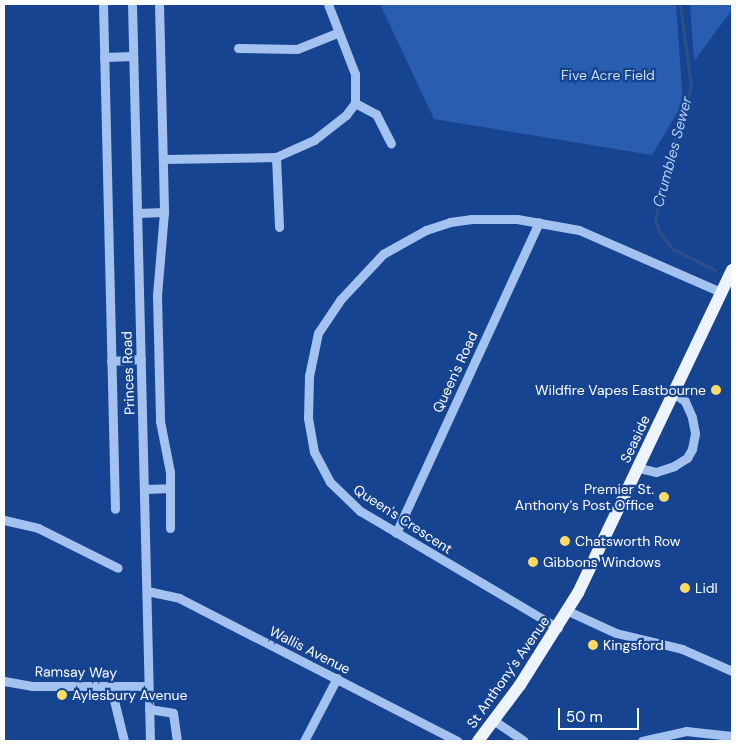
<!DOCTYPE html>
<style>
body{margin:0}
#map{position:relative;width:736px;height:745px;overflow:hidden;background:#174491;font-family:"DM Sans",sans-serif}
div>[style]{position:absolute}
.green>*{inset:0;background:#295daf}
.stream>*{height:3px;margin:-1.5px;padding:0 1.5px;transform-origin:1.5px;border-radius:1.5px;background:#2e5089}
.minor>*{height:9px;margin:-4.5px;padding:0 4.5px;transform-origin:4.5px;border-radius:4.5px;background:#a4c2f0}
.major>*{height:12px;margin:-6px;padding:0 6px;transform-origin:6px;border-radius:6px;background:#edf3ff}
.dots>*{width:14px;height:14px;translate:-50% -50%;box-sizing:border-box;border:2px solid #174491;border-radius:50%}
span{translate:-50% -50%;white-space:nowrap;text-align:center;line-height:1.15;-webkit-text-stroke:4.5px #174491;paint-order:stroke}
.park-label{font-size:14px;color:#cbdefb}
.street-label{font-size:14px;color:#fff}
.poi-label{font-size:14px;color:#fff}
.right{translate:-100% -50%;text-align:right}
.left{translate:0 -50%;text-align:left}
.water-label{font-size:15px;color:#b0ccf7;font-style:italic}
.frame{position:absolute;inset:0;border:5px solid #fff;pointer-events:none}
.scale{position:absolute;left:558px;top:708px;width:81px;height:22px;box-sizing:border-box;border:2px solid #fff;border-top:0;padding-left:6px;font-size:15px;line-height:18px;white-space:nowrap;color:#fff;-webkit-text-stroke:4px #174491;paint-order:stroke}
</style>
<div id="map">
<div class="green">
<i style="clip-path:polygon(380px 4px,676px 4px,683px 103px,652px 155px,434px 119px)"></i>
<i style="clip-path:polygon(690px 4px,732px 4px,732px 10px,694px 61px)"></i>
</div>
<div class="stream">
<i style="left:680px;top:4px;width:83px;rotate:82.4deg"></i>
<i style="left:691px;top:86px;width:75px;rotate:107deg"></i>
<i style="left:669px;top:158px;width:64px;rotate:102.7deg"></i>
<i style="left:655px;top:220px;width:14px;rotate:69deg"></i>
<i style="left:660px;top:233px;width:21px;rotate:51deg"></i>
<i style="left:673px;top:249px;width:47px;rotate:26.6deg"></i>
</div>
<div class="minor">
<i style="left:103px;top:4px;width:505px;rotate:88.64deg"></i>
<i style="left:132px;top:4px;width:737px;rotate:88.6deg"></i>
<i style="left:159px;top:4px;width:208px;rotate:88.6deg"></i>
<i style="left:164px;top:212px;width:83px;rotate:94.8deg"></i>
<i style="left:157px;top:295px;width:126px;rotate:88.6deg"></i>
<i style="left:160px;top:421px;width:52px;rotate:78.9deg"></i>
<i style="left:170px;top:472px;width:56px;rotate:90deg"></i>
<i style="left:238px;top:48px;width:59px;rotate:1deg"></i>
<i style="left:297px;top:49px;width:43px;rotate:-21.8deg"></i>
<i style="left:104px;top:57px;width:29px;rotate:-2deg"></i>
<i style="left:355px;top:103px;width:24px;rotate:28deg"></i>
<i style="left:376px;top:114px;width:33px;rotate:63deg"></i>
<i style="left:276px;top:157px;width:70px;rotate:87.5deg"></i>
<i style="left:164px;top:159px;width:112px;rotate:-1deg"></i>
<i style="left:276px;top:157px;width:42px;rotate:-24.1deg"></i>
<i style="left:314px;top:140px;width:41px;rotate:-38deg"></i>
<i style="left:346px;top:115px;width:15px;rotate:-53deg"></i>
<i style="left:355px;top:103px;width:29px;rotate:-90deg"></i>
<i style="left:355px;top:74px;width:75px;rotate:-111.1deg"></i>
<i style="left:137px;top:213px;width:27px;rotate:-2deg"></i>
<i style="left:111px;top:361px;width:30px;rotate:-4deg"></i>
<i style="left:639px;top:468px;width:17px;rotate:13deg"></i>
<i style="left:656px;top:472px;width:19px;rotate:-18deg"></i>
<i style="left:674px;top:466px;width:15px;rotate:-32deg"></i>
<i style="left:687px;top:458px;width:10px;rotate:-61deg"></i>
<i style="left:692px;top:449px;width:16px;rotate:-79deg"></i>
<i style="left:695px;top:433px;width:16px;rotate:-101deg"></i>
<i style="left:692px;top:417px;width:17px;rotate:-114deg"></i>
<i style="left:685px;top:401px;width:14px;rotate:-146deg"></i>
<i style="left:145px;top:489px;width:25px;rotate:-2deg"></i>
<i style="left:4px;top:520px;width:35px;rotate:13deg"></i>
<i style="left:38px;top:528px;width:89px;rotate:26.6deg"></i>
<i style="left:396px;top:533px;width:342px;rotate:-65.3deg"></i>
<i style="left:147px;top:591px;width:33px;rotate:12deg"></i>
<i style="left:179px;top:598px;width:313px;rotate:27.2deg"></i>
<i style="left:568px;top:611px;width:53px;rotate:24.6deg"></i>
<i style="left:616px;top:633px;width:68px;rotate:13.6deg"></i>
<i style="left:682px;top:649px;width:55px;rotate:23.7deg"></i>
<i style="left:558px;top:628px;width:230px;rotate:-149.4deg"></i>
<i style="left:360px;top:511px;width:42px;rotate:-136deg"></i>
<i style="left:330px;top:482px;width:34px;rotate:-118deg"></i>
<i style="left:314px;top:452px;width:35px;rotate:-100deg"></i>
<i style="left:308px;top:418px;width:42px;rotate:-88.6deg"></i>
<i style="left:309px;top:376px;width:44px;rotate:-78.2deg"></i>
<i style="left:318px;top:333px;width:40px;rotate:-56deg"></i>
<i style="left:340px;top:300px;width:63px;rotate:-46.9deg"></i>
<i style="left:383px;top:254px;width:49px;rotate:-29.2deg"></i>
<i style="left:426px;top:230px;width:25px;rotate:-18deg"></i>
<i style="left:450px;top:222px;width:22px;rotate:-8deg"></i>
<i style="left:472px;top:219px;width:45px"></i>
<i style="left:517px;top:219px;width:63px;rotate:10.1deg"></i>
<i style="left:579px;top:230px;width:155px;rotate:23.6deg"></i>
<i style="left:4px;top:681px;width:28px;rotate:10deg"></i>
<i style="left:32px;top:686px;width:116px"></i>
<i style="left:111px;top:688px;width:55px;rotate:76.2deg"></i>
<i style="left:149px;top:709px;width:24px;rotate:9deg"></i>
<i style="left:173px;top:713px;width:28px;rotate:82deg"></i>
<i style="left:493px;top:720px;width:37px;rotate:34deg"></i>
<i style="left:304px;top:741px;width:71px;rotate:-62.4deg"></i>
<i style="left:642px;top:741px;width:45px;rotate:-12.8deg"></i>
<i style="left:686px;top:731px;width:46px;rotate:6.2deg"></i>
</div>
<div class="major">
<i style="left:478px;top:741px;width:70px;rotate:-53.1deg"></i>
<i style="left:520px;top:685px;width:109px;rotate:-57.8deg"></i>
<i style="left:578px;top:593px;width:358px;rotate:-64.5deg"></i>
</div>
<div class="dots">
<i style="left:716px;top:390px;background:#ffdb63"></i>
<i style="left:664px;top:497px;background:#ffdb63"></i>
<i style="left:565px;top:541px;background:#ffdb63"></i>
<i style="left:533px;top:562px;background:#ffdb63"></i>
<i style="left:685px;top:588px;background:#ffdb63"></i>
<i style="left:593px;top:645px;background:#ffdb63"></i>
<i style="left:62px;top:695px;background:#ffdb63"></i>
</div>
<div class="park-label">
<span style="left:608px;top:75px">Five Acre Field</span>
</div>
<div class="street-label">
<span style="left:455px;top:372px;rotate:-65deg">Queen's Road</span>
<span style="left:128px;top:373px;rotate:-92deg">Princes Road</span>
<span style="left:635px;top:439px;rotate:-65deg">Seaside</span>
<span style="left:403px;top:519px;rotate:33deg">Queen's Crescent</span>
<span style="left:310px;top:650px;rotate:27deg">Wallis Avenue</span>
<span style="left:76px;top:672px;rotate:1deg">Ramsay Way</span>
<span style="left:508px;top:672px;rotate:-55deg">St Anthony's Avenue</span>
</div>
<div class="poi-label">
<span class="right" style="left:706px;top:390px">Wildfire Vapes Eastbourne</span>
<span class="right" style="left:654px;top:497px">Premier St.<br>Anthony's Post Office</span>
<span class="left" style="left:575px;top:541px">Chatsworth Row</span>
<span class="left" style="left:543px;top:562px">Gibbons Windows</span>
<span class="left" style="left:695px;top:588px">Lidl</span>
<span class="left" style="left:603px;top:645px">Kingsford</span>
<span class="left" style="left:72px;top:695px">Aylesbury Avenue</span>
</div>
<div class="water-label">
<span style="left:673px;top:152px;rotate:-75deg">Crumbles Sewer</span>
</div>
<div class="frame"></div>
<div class="scale">50 m</div>
</div>
